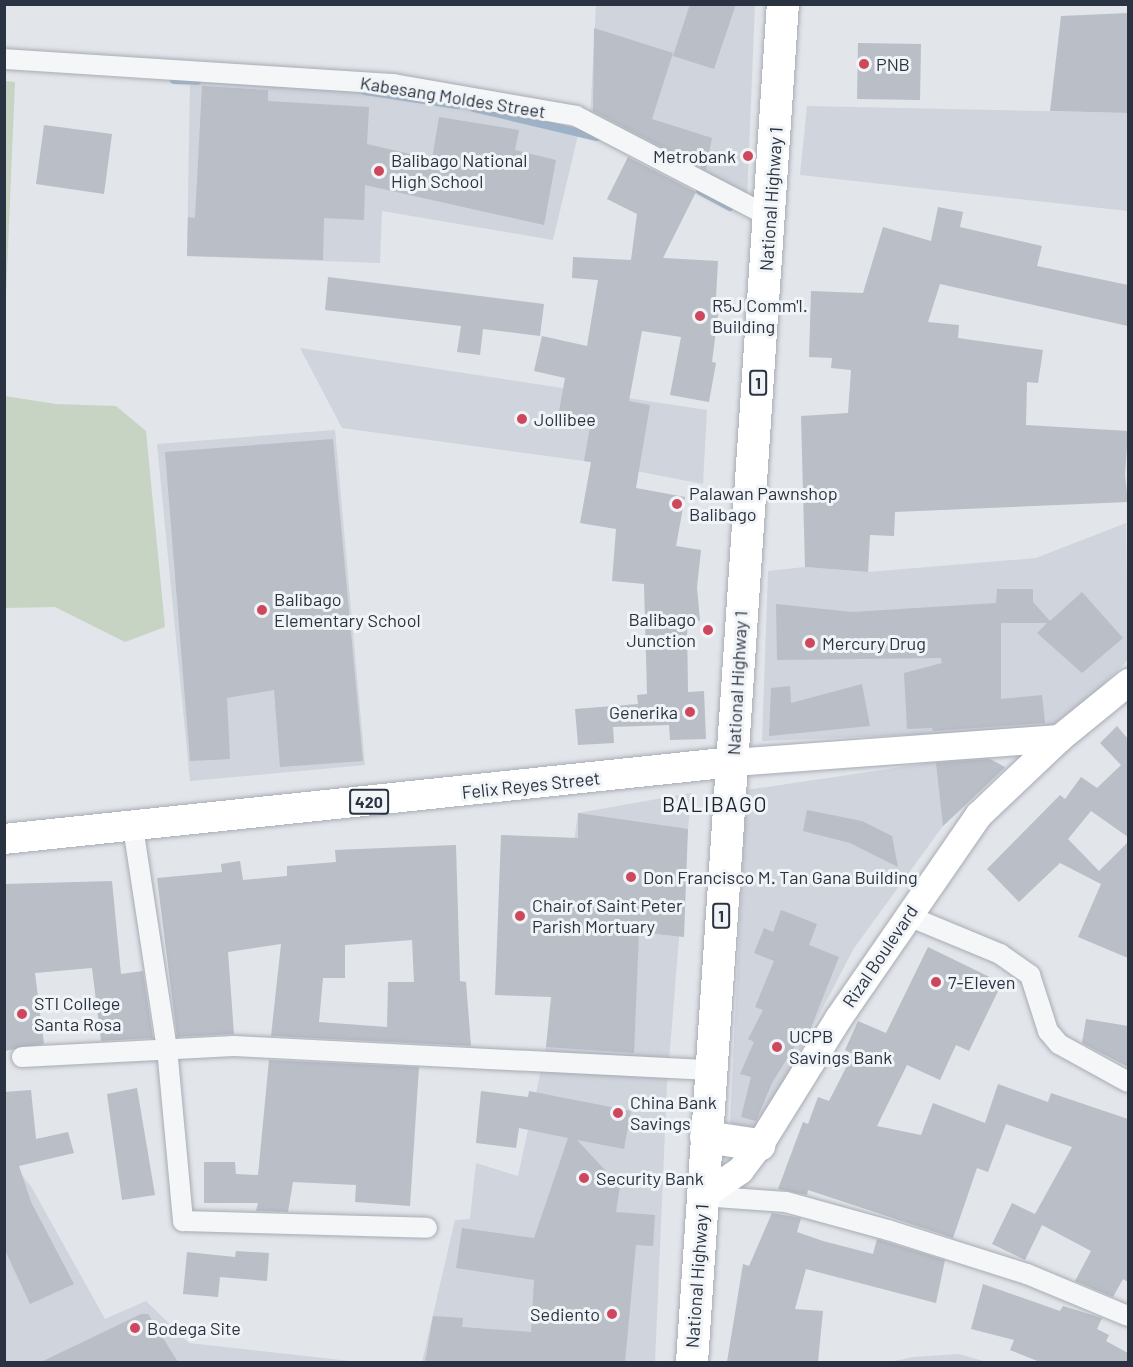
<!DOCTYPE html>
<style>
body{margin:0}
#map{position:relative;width:1133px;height:1367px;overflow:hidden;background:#e2e5ea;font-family:Barlow,sans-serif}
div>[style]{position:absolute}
.built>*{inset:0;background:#d0d4dc}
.green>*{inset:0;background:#c7d4c3}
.stream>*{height:8px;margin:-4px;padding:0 4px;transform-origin:4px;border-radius:4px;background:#9db3ca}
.building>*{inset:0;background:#b9bec7}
.roads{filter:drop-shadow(0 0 2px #a7acb4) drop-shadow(0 0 2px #a7acb4)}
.minor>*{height:20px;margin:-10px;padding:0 10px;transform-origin:10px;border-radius:10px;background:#f4f6f8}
.secondary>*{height:27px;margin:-13.5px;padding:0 13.5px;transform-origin:13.5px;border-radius:13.5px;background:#fff}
.primary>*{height:30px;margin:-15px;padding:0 15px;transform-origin:15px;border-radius:15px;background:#fff}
.trunk>*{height:32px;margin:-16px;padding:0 16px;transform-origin:16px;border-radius:16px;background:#fff}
.dots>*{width:16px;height:16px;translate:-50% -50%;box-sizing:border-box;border:3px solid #f1f4f7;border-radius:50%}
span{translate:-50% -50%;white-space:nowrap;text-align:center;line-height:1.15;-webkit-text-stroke:6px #f1f4f7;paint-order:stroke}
.shield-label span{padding:2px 4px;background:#f1f4f7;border:2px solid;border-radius:4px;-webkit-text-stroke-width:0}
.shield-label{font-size:16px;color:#2a3342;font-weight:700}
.poi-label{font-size:18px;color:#2a3342}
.left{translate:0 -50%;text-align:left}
.right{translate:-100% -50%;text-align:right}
.street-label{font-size:18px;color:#2a3342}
.quarter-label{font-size:21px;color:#1c2433;letter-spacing:1.5px}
.frame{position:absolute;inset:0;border:6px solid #2a3342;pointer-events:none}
</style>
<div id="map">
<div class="built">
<i style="clip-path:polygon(596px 5px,755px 5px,747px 198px,590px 120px)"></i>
<i style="clip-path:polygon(190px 81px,357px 90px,471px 107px,579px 131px,553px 240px,382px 211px,380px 263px,187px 256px)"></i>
<i style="clip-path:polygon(807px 106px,1128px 113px,1128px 211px,800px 175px)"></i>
<i style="clip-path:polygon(300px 348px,707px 410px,703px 484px,584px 461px,342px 428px)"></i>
<i style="clip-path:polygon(335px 430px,365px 765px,190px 781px,157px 444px)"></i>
<i style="clip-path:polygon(1126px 523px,1128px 660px,1058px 729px,762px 741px,768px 571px,805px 567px,868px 572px,1036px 558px)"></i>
<i style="clip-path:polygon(982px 755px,1006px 768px,943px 826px,854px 948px,763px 1122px,745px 1132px,730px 1123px,746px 790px)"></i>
<i style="clip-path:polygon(691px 793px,667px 1085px,655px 1362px,422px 1362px,455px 1220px,470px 1219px,476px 1163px,518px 1176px,546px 1047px,578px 813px)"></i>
<i style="clip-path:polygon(4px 1151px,32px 1188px,105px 1319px,146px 1301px,189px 1343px,359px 1362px,5px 1362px)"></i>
<i style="clip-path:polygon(959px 1354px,987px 1362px,889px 1362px,914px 1357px)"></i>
</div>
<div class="green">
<i style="clip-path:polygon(5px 81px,15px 82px,5px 319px,4px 81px)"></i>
<i style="clip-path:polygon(5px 396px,56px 404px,116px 406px,146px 431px,165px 627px,125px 642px,55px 607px,5px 608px)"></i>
</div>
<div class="stream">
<i style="left:174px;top:80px;width:23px;rotate:2deg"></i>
<i style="left:365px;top:91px;width:93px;rotate:8.7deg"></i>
<i style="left:474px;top:108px;width:126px;rotate:13.3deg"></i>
<i style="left:700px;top:191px;width:34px;rotate:28deg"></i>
</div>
<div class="building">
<i style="clip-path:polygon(690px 4px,736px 4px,714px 69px,673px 56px)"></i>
<i style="clip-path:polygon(1128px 13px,1128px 113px,1050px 111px,1061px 16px)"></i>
<i style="clip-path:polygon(594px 28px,673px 53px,652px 119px,712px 138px,706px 170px,593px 111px)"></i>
<i style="clip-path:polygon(858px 43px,921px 44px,920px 100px,857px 99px)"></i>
<i style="clip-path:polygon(202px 86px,268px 90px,268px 101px,369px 107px,367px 144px,432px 159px,439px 117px,519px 130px,515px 150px,556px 160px,544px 225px,365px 185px,364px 220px,324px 218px,323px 260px,187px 256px,188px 217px,195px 218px)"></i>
<i style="clip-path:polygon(44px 125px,112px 134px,104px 194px,36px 184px)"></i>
<i style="clip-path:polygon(628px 157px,696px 192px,663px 258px,718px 261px,716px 298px,720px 299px,712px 362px,716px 363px,709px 402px,670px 395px,681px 337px,642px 331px,629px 401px,650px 405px,636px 488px,685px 497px,676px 546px,701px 550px,697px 587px,700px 621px,687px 620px,688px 692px,704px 691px,706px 739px,670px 740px,669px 725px,613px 727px,614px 743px,578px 745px,575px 709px,638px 704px,637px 695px,647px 694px,644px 584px,612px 581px,616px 529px,580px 523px,591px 462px,584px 461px,590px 427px,557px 422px,565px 378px,534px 371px,542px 336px,587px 346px,598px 280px,572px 278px,573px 257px,631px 260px,637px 214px,607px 199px)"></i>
<i style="clip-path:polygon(938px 207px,963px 212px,960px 227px,1042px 246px,1037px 266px,1128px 285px,1128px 326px,940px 284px,928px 322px,959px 325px,958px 338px,1043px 350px,1038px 383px,1027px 382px,1026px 425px,1128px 431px,1125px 475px,1128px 502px,895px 512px,894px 536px,870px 535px,868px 572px,805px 567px,801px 416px,848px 413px,851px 370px,831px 368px,832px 358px,809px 357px,811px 291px,863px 293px,883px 227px,931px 241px)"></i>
<i style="clip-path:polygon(328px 277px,544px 304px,540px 336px,483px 329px,480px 355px,457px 352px,461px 326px,325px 310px)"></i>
<i style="clip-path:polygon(333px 439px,363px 761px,280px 767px,274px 690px,227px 698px,230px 759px,190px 761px,165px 452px)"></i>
<i style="clip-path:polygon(997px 589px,1033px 589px,1033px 602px,1050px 621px,1082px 592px,1123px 638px,1082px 673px,1037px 633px,1047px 623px,1001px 623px,1001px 699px,1042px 695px,1045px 723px,933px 731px,932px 728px,907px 729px,904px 673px,942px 663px,941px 658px,777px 660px,776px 604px,852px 612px,996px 603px)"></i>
<i style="clip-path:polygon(862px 684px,870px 726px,769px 736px,771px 688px,790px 686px,791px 703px)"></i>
<i style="clip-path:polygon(1117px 726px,1128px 739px,1128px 837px,1091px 811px,1068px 839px,1099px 871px,1128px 842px,1128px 958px,1078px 937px,1101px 884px,1060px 863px,1019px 902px,987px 869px,1060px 795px,1065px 799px,1081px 777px,1097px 788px,1121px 765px,1100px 743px)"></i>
<i style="clip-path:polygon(990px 759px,1005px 767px,943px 826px,936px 763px)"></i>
<i style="clip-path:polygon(807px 810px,862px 821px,892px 836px,898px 867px,850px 843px,803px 831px)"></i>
<i style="clip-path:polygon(578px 813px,688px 829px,684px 937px,639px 932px,634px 1053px,546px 1047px,551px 997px,495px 995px,501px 835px,578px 838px)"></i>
<i style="clip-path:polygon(evenodd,456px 845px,460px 981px,466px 982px,471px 1046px,271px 1036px,281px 944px,228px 952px,234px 1034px,177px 1037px,157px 878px,222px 872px,221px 864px,240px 861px,243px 880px,287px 876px,287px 866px,336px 862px,335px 850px,456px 845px,412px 940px,414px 982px,388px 982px,387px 1027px,319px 1022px,323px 978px,345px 978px,345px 945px,412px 940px)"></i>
<i style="clip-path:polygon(112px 881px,121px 974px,143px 971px,153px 1038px,101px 1041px,92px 968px,35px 973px,44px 1044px,4px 1051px,4px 884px)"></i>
<i style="clip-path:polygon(781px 910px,817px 924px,809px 945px,839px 957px,810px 1030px,806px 1028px,772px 1083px,756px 1121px,741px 1117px,751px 1077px,740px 1074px,754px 1042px,748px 1039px,763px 1010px,755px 1007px,774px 961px,754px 953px,764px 928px,773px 932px)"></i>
<i style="clip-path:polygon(928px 947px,1002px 983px,969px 1051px,956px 1045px,940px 1080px,907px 1065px,877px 1126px,921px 1135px,933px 1103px,985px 1123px,998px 1084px,1048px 1102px,1051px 1093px,1128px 1119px,1128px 1282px,1123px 1279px,1113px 1297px,1075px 1281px,1091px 1251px,1042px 1225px,1025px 1260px,992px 1244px,1012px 1203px,1035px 1214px,1072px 1147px,1006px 1124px,988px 1172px,977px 1168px,953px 1238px,808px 1190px,807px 1195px,778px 1189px,803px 1122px,808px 1124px,818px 1097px,829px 1101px,853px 1054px,845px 1050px,858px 1021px,886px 1033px)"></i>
<i style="clip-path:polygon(1086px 1019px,1128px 1026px,1128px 1067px,1082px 1043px)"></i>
<i style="clip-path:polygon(269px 1060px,419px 1067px,410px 1206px,355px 1202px,356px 1185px,293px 1182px,288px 1212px,256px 1211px,258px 1203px,204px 1203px,204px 1162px,235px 1162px,236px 1174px,258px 1175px)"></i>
<i style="clip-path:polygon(137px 1088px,155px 1195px,122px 1200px,107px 1094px)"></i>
<i style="clip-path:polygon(31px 1090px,36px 1139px,68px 1132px,74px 1153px,19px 1166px,31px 1202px,74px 1284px,30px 1304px,4px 1248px,4px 1092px)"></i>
<i style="clip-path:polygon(481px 1091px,528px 1097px,529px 1091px,631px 1111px,624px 1149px,577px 1140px,620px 1186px,616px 1212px,655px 1215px,653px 1246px,636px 1245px,625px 1362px,425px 1362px,433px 1316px,463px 1318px,462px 1327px,531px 1332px,534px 1280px,456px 1268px,462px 1228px,534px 1238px,568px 1138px,519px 1128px,516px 1148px,476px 1143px)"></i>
<i style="clip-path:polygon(772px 1213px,801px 1218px,797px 1232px,823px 1241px,873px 1254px,877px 1239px,945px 1260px,936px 1303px,806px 1269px,795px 1309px,823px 1311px,818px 1362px,727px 1362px,743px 1264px,749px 1266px)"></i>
<i style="clip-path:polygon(236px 1251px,269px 1253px,267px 1281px,220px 1277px,218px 1297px,183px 1294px,187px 1252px,235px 1257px)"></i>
<i style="clip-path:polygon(983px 1284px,1060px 1311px,1063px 1306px,1102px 1318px,1097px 1329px,1109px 1335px,1106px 1341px,1128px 1353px,1128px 1362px,1040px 1362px,1010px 1350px,1014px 1340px,971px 1329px)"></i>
<i style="clip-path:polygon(141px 1314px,148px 1314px,178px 1362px,41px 1362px)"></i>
</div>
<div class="roads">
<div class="minor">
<i style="left:4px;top:59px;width:390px;rotate:3.7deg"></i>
<i style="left:393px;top:84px;width:186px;rotate:9.9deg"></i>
<i style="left:576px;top:116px;width:219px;rotate:27.5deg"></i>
<i style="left:133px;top:827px;width:224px;rotate:81.3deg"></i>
<i style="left:167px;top:1048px;width:174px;rotate:84.7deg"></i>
<i style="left:183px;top:1221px;width:244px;rotate:1.6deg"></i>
<i style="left:906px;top:915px;width:102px;rotate:22.5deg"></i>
<i style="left:1000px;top:954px;width:37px;rotate:35deg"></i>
<i style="left:1030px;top:975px;width:59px;rotate:72.2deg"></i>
<i style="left:1048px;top:1031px;width:17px;rotate:50deg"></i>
<i style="left:1059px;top:1044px;width:79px;rotate:28.8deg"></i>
<i style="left:22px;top:1057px;width:212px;rotate:-3deg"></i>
<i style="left:234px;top:1046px;width:477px;rotate:2.9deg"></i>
<i style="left:702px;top:1196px;width:84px;rotate:4.1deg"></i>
<i style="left:786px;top:1202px;width:106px;rotate:15.4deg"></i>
<i style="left:888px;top:1230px;width:146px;rotate:17.6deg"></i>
<i style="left:1027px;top:1274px;width:109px;rotate:22.6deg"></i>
</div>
<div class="secondary">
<i style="left:733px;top:762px;width:327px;rotate:-4.2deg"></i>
<i style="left:702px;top:1196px;width:46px;rotate:-34.4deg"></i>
<i style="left:740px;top:1170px;width:31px;rotate:-53deg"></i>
<i style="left:759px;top:1145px;width:150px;rotate:-58.1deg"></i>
<i style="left:838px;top:1018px;width:247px;rotate:-55.4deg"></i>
<i style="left:978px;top:815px;width:112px;rotate:-43.5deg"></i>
<i style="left:1059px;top:738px;width:89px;rotate:-39.1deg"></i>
</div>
<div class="primary">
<i style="left:4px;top:839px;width:733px;rotate:-6.03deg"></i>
</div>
<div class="trunk">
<i style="left:706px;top:1137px;width:54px;rotate:8.6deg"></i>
<i style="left:692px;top:1362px;width:1361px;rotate:-86.17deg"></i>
</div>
</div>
<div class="dots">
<i style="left:864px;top:64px;background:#cf475c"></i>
<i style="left:748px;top:156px;background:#cf475c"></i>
<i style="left:379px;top:171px;background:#cf475c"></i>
<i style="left:700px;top:316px;background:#cf475c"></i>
<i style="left:522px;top:419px;background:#cf475c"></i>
<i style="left:677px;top:504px;background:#cf475c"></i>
<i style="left:262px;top:610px;background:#cf475c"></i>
<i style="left:708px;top:630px;background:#cf475c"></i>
<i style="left:810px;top:643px;background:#cf475c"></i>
<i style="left:690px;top:712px;background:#cf475c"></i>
<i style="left:631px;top:877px;background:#cf475c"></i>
<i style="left:520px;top:916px;background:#cf475c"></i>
<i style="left:936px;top:982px;background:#cf475c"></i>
<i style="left:22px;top:1014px;background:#cf475c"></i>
<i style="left:777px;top:1047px;background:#cf475c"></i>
<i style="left:618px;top:1113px;background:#cf475c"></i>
<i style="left:584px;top:1178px;background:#cf475c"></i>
<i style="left:612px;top:1314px;background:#cf475c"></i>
<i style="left:135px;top:1328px;background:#cf475c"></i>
</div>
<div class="shield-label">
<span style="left:758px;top:383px">1</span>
<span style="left:369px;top:802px">420</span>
<span style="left:721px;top:916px">1</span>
</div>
<div class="poi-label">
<span class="left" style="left:876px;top:64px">PNB</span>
<span class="right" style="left:736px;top:156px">Metrobank</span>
<span class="left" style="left:391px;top:171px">Balibago National<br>High School</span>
<span class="left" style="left:712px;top:316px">R5J Comm'l.<br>Building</span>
<span class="left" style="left:534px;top:419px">Jollibee</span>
<span class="left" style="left:689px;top:504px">Palawan Pawnshop<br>Balibago</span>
<span class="left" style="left:274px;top:610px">Balibago<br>Elementary School</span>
<span class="right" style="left:696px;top:630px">Balibago<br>Junction</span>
<span class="left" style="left:822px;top:643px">Mercury Drug</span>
<span class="right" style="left:678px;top:712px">Generika</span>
<span class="left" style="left:643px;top:877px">Don Francisco M. Tan Gana Building</span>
<span class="left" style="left:532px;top:916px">Chair of Saint Peter<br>Parish Mortuary</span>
<span class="left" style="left:948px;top:982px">7-Eleven</span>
<span class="left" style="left:34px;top:1014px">STI College<br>Santa Rosa</span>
<span class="left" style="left:789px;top:1047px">UCPB<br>Savings Bank</span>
<span class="left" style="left:630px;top:1113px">China Bank<br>Savings</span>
<span class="left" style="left:596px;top:1178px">Security Bank</span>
<span class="right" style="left:600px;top:1314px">Sediento</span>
<span class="left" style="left:147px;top:1328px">Bodega Site</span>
</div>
<div class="street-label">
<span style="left:453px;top:97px;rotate:9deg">Kabesang Moldes Street</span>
<span style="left:771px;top:199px;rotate:-86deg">National Highway 1</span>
<span style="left:737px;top:683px;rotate:-87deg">National Highway 1</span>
<span style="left:531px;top:785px;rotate:-6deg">Felix Reyes Street</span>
<span style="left:880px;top:956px;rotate:-56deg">Rizal Boulevard</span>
<span style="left:697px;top:1276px;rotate:-86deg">National Highway 1</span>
</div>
<div class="quarter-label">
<span style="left:715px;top:804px">BALIBAGO</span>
</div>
<div class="frame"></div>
</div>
